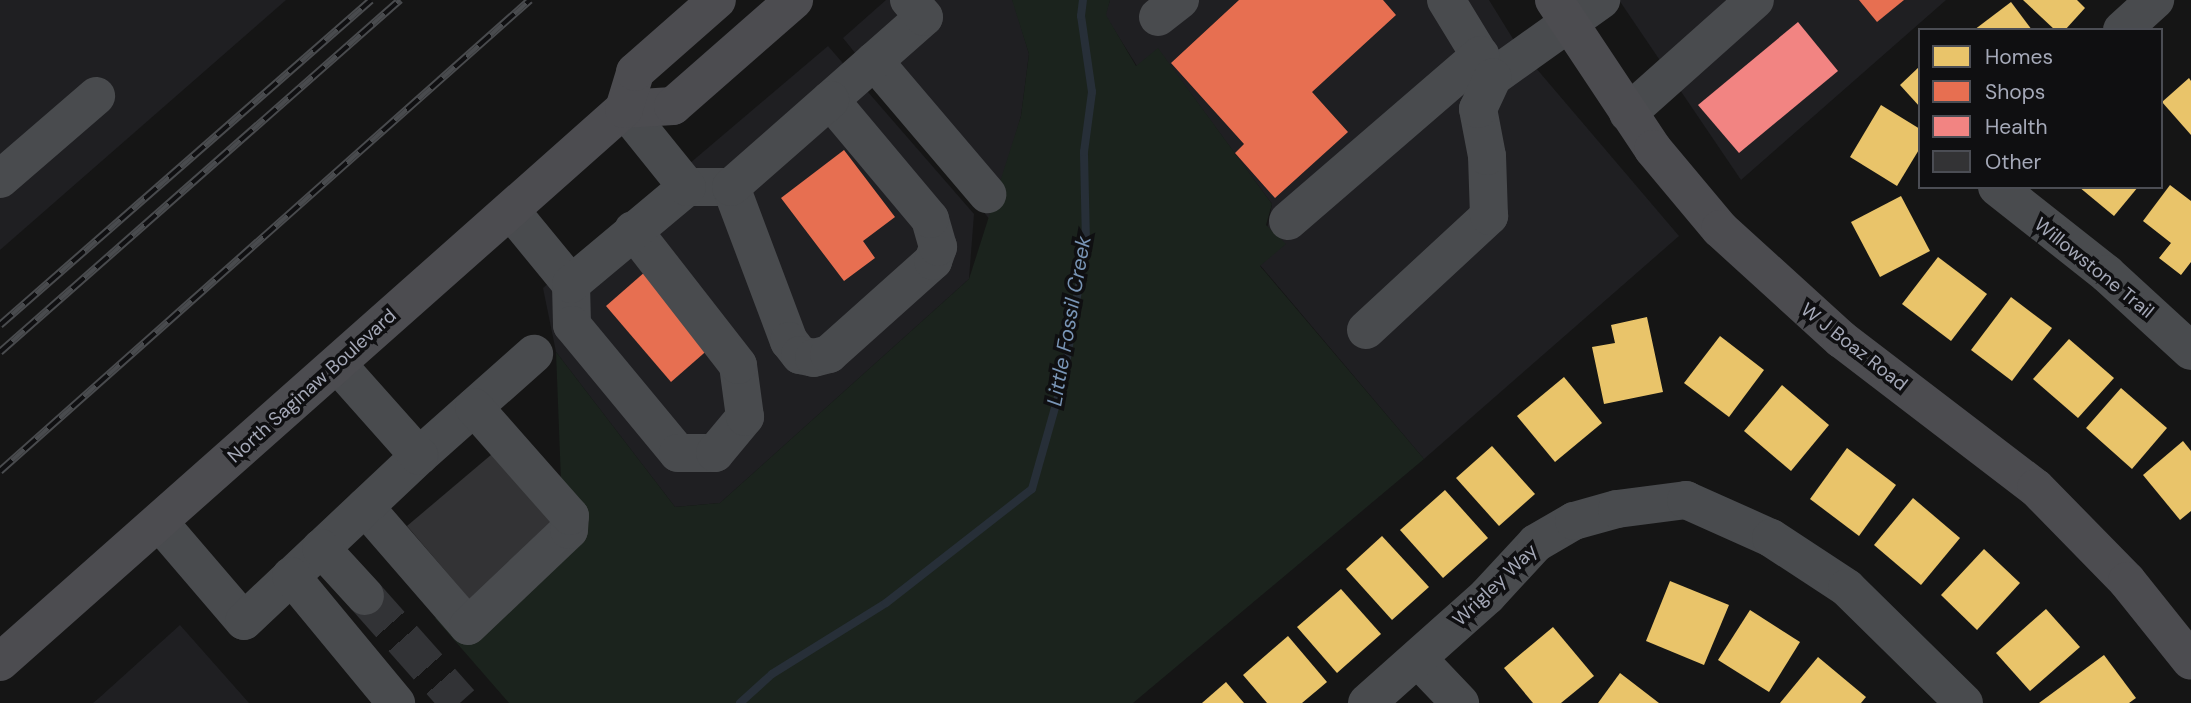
<!DOCTYPE html>
<style>
body{margin:0}
#map{position:relative;width:2191px;height:703px;overflow:hidden;background:#151515;font-family:"DM Sans",sans-serif}
div>[style]{position:absolute}
.built>*{inset:0;background:#1f1f22}
.green>*{inset:0;background:#1b231d}
.homes>*{inset:0;background:#e9c46a}
.shops>*{inset:0;background:#e76f51}
.health>*{inset:0;background:#f28482}
.stream>*{height:8px;margin:-4px;padding:0 4px;transform-origin:4px;border-radius:4px;background:#272f38}
.building>*{inset:0;background:#333335}
.minor-tunnel>*{height:38px;margin-top:-19px;transform-origin:0;background:repeating-linear-gradient(90deg,#323336 0 38px,transparent 0 57px)}
.minor>*{height:38px;margin:-19px;padding:0 19px;transform-origin:19px;border-radius:19px;background:#494b4e}
.major>*{height:38px;margin:-19px;padding:0 19px;transform-origin:19px;border-radius:19px;background:#4c4c50}
.rail>*{height:8px;margin-top:-4px;transform-origin:0;background:repeating-linear-gradient(90deg,#0f0f11 0 16px,#494b4e 0 32px);box-sizing:border-box;border-block:2px solid #494b4e}
span{translate:-50% -50%;white-space:nowrap;text-align:center;line-height:1.15;-webkit-text-stroke:7px #0f0f11;paint-order:stroke}
.street-label{font-size:19px;color:#a5a9b8}
.water-label{font-size:21px;color:#7995b6;font-style:italic}
.legend{position:absolute;left:1918px;top:28px;width:245px;height:161px;box-sizing:border-box;background:#0f0f11;border:2px solid #4b4d54;margin:0;padding:9px 12px;list-style:none;font-size:21px;color:#a5a9b8}
.legend li{display:flex;align-items:center;gap:14px;height:35px}
.legend b{width:35px;border:2px solid #4b4d54}
</style>
<div id="map">
<div class="built">
<i style="clip-path:polygon(0 0,286px 0,0 250px)"></i>
<i style="clip-path:polygon(886px 0,1012px 0,1014px 4px,1029px 54px,1021px 116px,991px 221px,843px 38px)"></i>
<i style="clip-path:polygon(1110px 0,1489px 0,1518px 47px,1679px 236px,1424px 459px,1260px 265px,1272px 204px,1158px 49px,1137px 66px,1105px 15px)"></i>
<i style="clip-path:polygon(1619px 0,1946px 0,1741px 180px)"></i>
<i style="clip-path:polygon(828px 46px,974px 214px,969px 279px,720px 503px,675px 507px,556px 352px,543px 288px)"></i>
<i style="clip-path:polygon(180px 625px,249px 703px,93px 703px,99px 698px)"></i>
</div>
<div class="green">
<i style="clip-path:polygon(1012px 0,1110px 0,1106px 15px,1136px 66px,1158px 48px,1272px 204px,1266px 225px,1286px 244px,1260px 266px,1424px 459px,1133px 703px,509px 703px,435px 618px,563px 533px,556px 352px,675px 507px,720px 503px,969px 279px,1021px 116px,1029px 54px)"></i>
</div>
<div class="homes">
<i style="clip-path:polygon(2023px 0,2077px 0,2085px 8px,2065px 30px,2055px 30px)"></i>
<i style="clip-path:polygon(2011px 2px,2032px 30px,1974px 30px)"></i>
<i style="clip-path:polygon(1920px 66px,1920px 107px,1900px 85px)"></i>
<i style="clip-path:polygon(2189px 78px,2191px 81px,2191px 135px,2162px 102px)"></i>
<i style="clip-path:polygon(1881px 105px,1920px 129px,1920px 148px,1897px 186px,1850px 157px)"></i>
<i style="clip-path:polygon(2170px 185px,2191px 201px,2191px 262px,2181px 275px,2159px 258px,2171px 243px,2143px 221px)"></i>
<i style="clip-path:polygon(2079px 187px,2138px 187px,2114px 216px)"></i>
<i style="clip-path:polygon(1901px 196px,1930px 251px,1880px 277px,1851px 222px)"></i>
<i style="clip-path:polygon(1938px 257px,1987px 294px,1951px 341px,1902px 304px)"></i>
<i style="clip-path:polygon(2011px 297px,2052px 328px,2012px 381px,1971px 350px)"></i>
<i style="clip-path:polygon(1647px 317px,1663px 392px,1604px 404px,1592px 347px,1615px 343px,1611px 325px)"></i>
<i style="clip-path:polygon(1720px 336px,1764px 370px,1729px 417px,1684px 383px)"></i>
<i style="clip-path:polygon(2069px 339px,2114px 378px,2078px 418px,2033px 379px)"></i>
<i style="clip-path:polygon(1564px 377px,1602px 423px,1555px 462px,1517px 416px)"></i>
<i style="clip-path:polygon(1782px 385px,1829px 425px,1791px 471px,1744px 431px)"></i>
<i style="clip-path:polygon(2121px 388px,2167px 428px,2132px 469px,2086px 428px)"></i>
<i style="clip-path:polygon(2183px 441px,2191px 451px,2191px 511px,2180px 520px,2143px 475px)"></i>
<i style="clip-path:polygon(1492px 446px,1535px 494px,1499px 526px,1456px 478px)"></i>
<i style="clip-path:polygon(1847px 448px,1896px 485px,1859px 536px,1810px 499px)"></i>
<i style="clip-path:polygon(1445px 490px,1488px 538px,1443px 578px,1400px 530px)"></i>
<i style="clip-path:polygon(1913px 498px,1960px 538px,1921px 585px,1874px 545px)"></i>
<i style="clip-path:polygon(1382px 536px,1429px 587px,1392px 620px,1346px 569px)"></i>
<i style="clip-path:polygon(1984px 549px,2020px 583px,1977px 630px,1941px 595px)"></i>
<i style="clip-path:polygon(1670px 581px,1729px 605px,1704px 665px,1646px 641px)"></i>
<i style="clip-path:polygon(1341px 589px,1381px 634px,1337px 673px,1297px 627px)"></i>
<i style="clip-path:polygon(2046px 609px,2080px 647px,2030px 691px,1996px 653px)"></i>
<i style="clip-path:polygon(1750px 610px,1800px 642px,1769px 692px,1718px 660px)"></i>
<i style="clip-path:polygon(1553px 627px,1594px 676px,1561px 703px,1533px 703px,1504px 668px)"></i>
<i style="clip-path:polygon(1288px 636px,1327px 682px,1302px 703px,1267px 703px,1243px 675px)"></i>
<i style="clip-path:polygon(2104px 655px,2136px 698px,2129px 703px,2039px 703px)"></i>
<i style="clip-path:polygon(1818px 657px,1866px 697px,1861px 703px,1780px 703px)"></i>
<i style="clip-path:polygon(1620px 673px,1659px 703px,1598px 703px)"></i>
<i style="clip-path:polygon(1226px 682px,1244px 703px,1202px 703px)"></i>
</div>
<div class="shops">
<i style="clip-path:polygon(1239px 0,1383px 0,1396px 15px,1312px 92px,1348px 132px,1275px 198px,1235px 153px,1244px 144px,1171px 63px)"></i>
<i style="clip-path:polygon(1859px 0,1904px 0,1877px 22px)"></i>
<i style="clip-path:polygon(844px 150px,895px 217px,863px 241px,875px 258px,844px 281px,781px 198px)"></i>
<i style="clip-path:polygon(646px 271px,711px 347px,671px 382px,606px 306px)"></i>
</div>
<div class="health">
<i style="clip-path:polygon(1798px 22px,1838px 71px,1739px 153px,1698px 105px)"></i>
</div>
<div class="stream">
<i style="left:740px;top:703px;width:43px;rotate:-42.2deg"></i>
<i style="left:772px;top:674px;width:134px;rotate:-31.9deg"></i>
<i style="left:886px;top:603px;width:185px;rotate:-38deg"></i>
<i style="left:1032px;top:489px;width:117px;rotate:-74.2deg"></i>
<i style="left:1064px;top:376px;width:136px;rotate:-80.7deg"></i>
<i style="left:1086px;top:242px;width:90px;rotate:-91.3deg"></i>
<i style="left:1084px;top:152px;width:61px;rotate:-82.4deg"></i>
<i style="left:1092px;top:92px;width:77px;rotate:-98.2deg"></i>
<i style="left:1081px;top:16px;width:16px;rotate:-83deg"></i>
</div>
<div class="building">
<i style="clip-path:polygon(498px 449px,561px 524px,471px 601px,407px 526px)"></i>
</div>
<div class="minor-tunnel">
<i style="left:365px;top:596px;width:143px;rotate:48.4deg"></i>
</div>
<div class="minor">
<i style="left:1446px;top:0;width:90px;rotate:58.6deg"></i>
<i style="left:1493px;top:77px;width:133px;rotate:-35.5deg"></i>
<i style="left:1158px;top:17px;width:28px;rotate:-38deg"></i>
<i style="left:2122px;top:30px;width:45px;rotate:-42.3deg"></i>
<i style="left:874px;top:61px;width:175px;rotate:49.6deg"></i>
<i style="left:1628px;top:113px;width:170px;rotate:-41.7deg"></i>
<i style="left:0;top:179px;width:127px;rotate:-40.8deg"></i>
<i style="left:687px;top:187px;width:44px"></i>
<i style="left:731px;top:187px;width:165px;rotate:69.4deg"></i>
<i style="left:789px;top:341px;width:18px;rotate:52deg"></i>
<i style="left:800px;top:355px;width:14px;rotate:12deg"></i>
<i style="left:814px;top:358px;width:16px;rotate:-15deg"></i>
<i style="left:829px;top:354px;width:140px;rotate:-41.8deg"></i>
<i style="left:933px;top:261px;width:15px;rotate:-70deg"></i>
<i style="left:938px;top:247px;width:29px;rotate:-106deg"></i>
<i style="left:930px;top:219px;width:155px;rotate:-130deg"></i>
<i style="left:830px;top:100px;width:125px;rotate:-41.4deg"></i>
<i style="left:924px;top:17px;width:23px;rotate:-131deg"></i>
<i style="left:731px;top:187px;width:132px;rotate:-41.3deg"></i>
<i style="left:1997px;top:187px;width:140px;rotate:38.3deg"></i>
<i style="left:2107px;top:274px;width:114px;rotate:42.5deg"></i>
<i style="left:511px;top:211px;width:94px;rotate:50.6deg"></i>
<i style="left:571px;top:284px;width:41px;rotate:88.6deg"></i>
<i style="left:572px;top:325px;width:166px;rotate:50.4deg"></i>
<i style="left:678px;top:453px;width:37px"></i>
<i style="left:715px;top:453px;width:47px;rotate:-50.2deg"></i>
<i style="left:745px;top:417px;width:52px;rotate:-97.7deg"></i>
<i style="left:738px;top:365px;width:171px;rotate:-127.9deg"></i>
<i style="left:1288px;top:221px;width:254px;rotate:-40.8deg"></i>
<i style="left:571px;top:284px;width:151px;rotate:-39.9deg"></i>
<i style="left:687px;top:187px;width:100px;rotate:-128.9deg"></i>
<i style="left:1366px;top:330px;width:168px;rotate:-42.8deg"></i>
<i style="left:1489px;top:216px;width:60px;rotate:-91.9deg"></i>
<i style="left:1487px;top:156px;width:48px;rotate:-100.8deg"></i>
<i style="left:1478px;top:109px;width:35px;rotate:-65deg"></i>
<i style="left:419px;top:456px;width:154px;rotate:-41.6deg"></i>
<i style="left:365px;top:507px;width:157px;rotate:49.1deg"></i>
<i style="left:468px;top:626px;width:139px;rotate:-43.5deg"></i>
<i style="left:569px;top:530px;width:14px;rotate:-86deg"></i>
<i style="left:570px;top:516px;width:145px;rotate:-131.4deg"></i>
<i style="left:159px;top:522px;width:130px;rotate:49.4deg"></i>
<i style="left:244px;top:621px;width:241px;rotate:-43.3deg"></i>
<i style="left:419px;top:456px;width:123px;rotate:-131.7deg"></i>
<i style="left:321px;top:548px;width:65px;rotate:47.5deg"></i>
<i style="left:291px;top:576px;width:165px;rotate:50.4deg"></i>
<i style="left:1418px;top:659px;width:61px;rotate:46.3deg"></i>
<i style="left:1367px;top:703px;width:161px;rotate:-41.7deg"></i>
<i style="left:1487px;top:596px;width:72px;rotate:-47.2deg"></i>
<i style="left:1536px;top:543px;width:44px;rotate:-30.1deg"></i>
<i style="left:1574px;top:521px;width:45px;rotate:-15.6deg"></i>
<i style="left:1617px;top:509px;width:70px;rotate:-7.4deg"></i>
<i style="left:1686px;top:500px;width:93px;rotate:24.1deg"></i>
<i style="left:1771px;top:538px;width:91px;rotate:33.3deg"></i>
<i style="left:1847px;top:588px;width:164px;rotate:44.5deg"></i>
</div>
<div class="major">
<i style="left:1554px;top:0;width:179px;rotate:56.4deg"></i>
<i style="left:1653px;top:149px;width:104px;rotate:50.1deg"></i>
<i style="left:1720px;top:229px;width:164px;rotate:42.3deg"></i>
<i style="left:1841px;top:339px;width:245px;rotate:37.4deg"></i>
<i style="left:2036px;top:488px;width:130px;rotate:45.6deg"></i>
<i style="left:2127px;top:581px;width:102px;rotate:51.3deg"></i>
<i style="left:624px;top:109px;width:49px;rotate:-3.5deg"></i>
<i style="left:673px;top:106px;width:161px;rotate:-41.2deg"></i>
<i style="left:0;top:662px;width:834px;rotate:-41.55deg"></i>
<i style="left:624px;top:109px;width:39px;rotate:-73deg"></i>
<i style="left:635px;top:72px;width:109px;rotate:-41.3deg"></i>
</div>
<div class="rail">
<i style="left:0;top:325px;width:493px;rotate:-41.2deg"></i>
<i style="left:0;top:352px;width:533px;rotate:-41.35deg"></i>
<i style="left:0;top:471px;width:709px;rotate:-41.63deg"></i>
</div>
<div class="street-label">
<span style="left:2094px;top:268px;rotate:39deg">Willowstone Trail</span>
<span style="left:1854px;top:347px;rotate:38deg">W J Boaz Road</span>
<span style="left:312px;top:386px;rotate:-42deg">North Saginaw Boulevard</span>
<span style="left:1495px;top:585px;rotate:-44deg">Wrigley Way</span>
</div>
<div class="water-label">
<span style="left:1069px;top:321px;rotate:-80deg">Little Fossil Creek</span>
</div>
<ul class="legend">
<li><b style="height:19px;background:#e9c46a"></b>Homes</li>
<li><b style="height:19px;background:#e76f51"></b>Shops</li>
<li><b style="height:19px;background:#f28482"></b>Health</li>
<li><b style="height:19px;background:#333335"></b>Other</li>
</ul>
</div>
